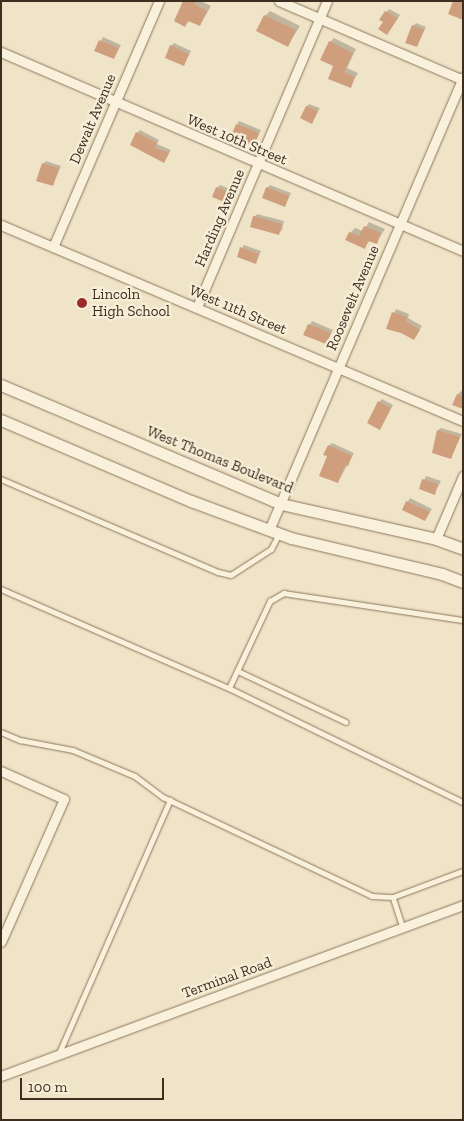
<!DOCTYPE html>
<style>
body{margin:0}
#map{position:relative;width:464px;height:1121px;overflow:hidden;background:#f0e4c8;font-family:"Zilla Slab",serif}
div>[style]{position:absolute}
.shadow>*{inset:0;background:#0003}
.building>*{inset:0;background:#cf9f7d}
.roads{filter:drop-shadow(0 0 1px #8d765c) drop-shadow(0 0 1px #8d765c)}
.lane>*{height:4.5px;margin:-2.25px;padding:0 2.25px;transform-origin:2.25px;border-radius:2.25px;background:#faf1dc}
.street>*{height:9px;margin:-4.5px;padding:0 4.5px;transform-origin:4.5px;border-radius:4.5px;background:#faf1dc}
.secondary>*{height:11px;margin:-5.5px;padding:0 5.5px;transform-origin:5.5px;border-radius:5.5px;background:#faf1dc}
.dots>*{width:14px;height:14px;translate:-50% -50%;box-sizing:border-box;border:2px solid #f7eed8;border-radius:50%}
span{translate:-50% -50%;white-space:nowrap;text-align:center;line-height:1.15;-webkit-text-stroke:4.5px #f7eed8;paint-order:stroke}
.street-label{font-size:15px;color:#3d2e20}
.poi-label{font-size:15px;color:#3d2e20}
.left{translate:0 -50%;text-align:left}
.frame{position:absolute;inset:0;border:2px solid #3d2e20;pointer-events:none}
.scale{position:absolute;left:20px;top:1078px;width:144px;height:22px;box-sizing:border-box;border:2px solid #3d2e20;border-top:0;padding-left:6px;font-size:15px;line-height:18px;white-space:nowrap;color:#3d2e20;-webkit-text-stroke:4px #f7eed8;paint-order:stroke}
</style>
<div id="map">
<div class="shadow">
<i style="clip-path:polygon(185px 1px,201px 1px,211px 6px,200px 25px,190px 20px,185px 25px)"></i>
<i style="clip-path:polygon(389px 9px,400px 15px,387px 34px,384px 22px,381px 20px)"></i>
<i style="clip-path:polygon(270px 11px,300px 26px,288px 45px,265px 16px)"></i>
<i style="clip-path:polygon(416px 23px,426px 27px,417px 46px,413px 26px)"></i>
<i style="clip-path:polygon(103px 37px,121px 45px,114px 57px,96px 50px)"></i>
<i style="clip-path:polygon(334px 38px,356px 49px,347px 68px,358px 73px,350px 86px,335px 65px,330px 42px)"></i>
<i style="clip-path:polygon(174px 43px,191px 51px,184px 64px,171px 46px)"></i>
<i style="clip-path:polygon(309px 104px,320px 108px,312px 122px,307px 106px)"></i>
<i style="clip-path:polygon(239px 121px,261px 130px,254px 144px,237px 124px)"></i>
<i style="clip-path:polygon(140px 130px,159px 140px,157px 144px,171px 150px,164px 162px,137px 133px)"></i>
<i style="clip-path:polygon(46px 161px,61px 166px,53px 185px,43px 164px)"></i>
<i style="clip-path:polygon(220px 185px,235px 191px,229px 203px,217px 188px)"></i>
<i style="clip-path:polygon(270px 185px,291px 193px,285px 206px,267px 188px)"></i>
<i style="clip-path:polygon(257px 214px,284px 221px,282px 230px,279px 233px,254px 217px)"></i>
<i style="clip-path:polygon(369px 222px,385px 229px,376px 243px,370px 240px,365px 247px,350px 233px,355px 228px,363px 231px)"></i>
<i style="clip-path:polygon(244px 245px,261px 251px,256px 262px,242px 248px)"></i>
<i style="clip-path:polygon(396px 309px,409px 314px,408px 318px,422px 326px,414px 339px,402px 332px,388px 328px)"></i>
<i style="clip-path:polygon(312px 321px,333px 330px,326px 343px,305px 334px)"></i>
<i style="clip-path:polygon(461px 391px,463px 392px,463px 408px,458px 394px)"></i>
<i style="clip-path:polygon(382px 399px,393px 405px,380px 429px,379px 402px)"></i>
<i style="clip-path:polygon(441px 428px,462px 434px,450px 457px,438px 430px)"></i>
<i style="clip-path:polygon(332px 443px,354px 453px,338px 482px,328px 456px,329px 446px)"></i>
<i style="clip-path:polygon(426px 476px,441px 481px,434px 494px,420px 489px)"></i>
<i style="clip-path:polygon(410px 498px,432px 509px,425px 519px,403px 509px)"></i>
</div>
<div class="building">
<i style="clip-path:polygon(183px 1px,195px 1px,194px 4px,207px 11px,200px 26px,188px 21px,185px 27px,174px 21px)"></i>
<i style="clip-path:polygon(453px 1px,463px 1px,463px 20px,448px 14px)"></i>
<i style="clip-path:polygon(385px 11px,398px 18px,387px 35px,378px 29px,383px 22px,379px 20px)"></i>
<i style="clip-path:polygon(264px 15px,296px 30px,288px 47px,256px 31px)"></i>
<i style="clip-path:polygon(412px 25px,424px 30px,417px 47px,405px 43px)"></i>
<i style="clip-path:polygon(99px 40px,119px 48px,114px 59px,94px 51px)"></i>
<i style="clip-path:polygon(329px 41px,353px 53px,344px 72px,355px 77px,351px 88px,328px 79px,333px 66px,320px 60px)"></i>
<i style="clip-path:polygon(170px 45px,189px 54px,184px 66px,165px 58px)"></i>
<i style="clip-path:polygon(306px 106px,318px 111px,312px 124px,300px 118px)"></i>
<i style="clip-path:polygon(236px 124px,259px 133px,254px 146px,231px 136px)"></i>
<i style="clip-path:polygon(136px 132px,157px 143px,155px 148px,169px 153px,164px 163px,130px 145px)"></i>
<i style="clip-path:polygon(42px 163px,59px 168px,53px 186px,36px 181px)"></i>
<i style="clip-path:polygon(216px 187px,233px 194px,229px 204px,212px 197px)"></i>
<i style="clip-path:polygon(266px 187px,289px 196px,285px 207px,262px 198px)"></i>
<i style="clip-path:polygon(253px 216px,282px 224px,279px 235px,250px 227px)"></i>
<i style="clip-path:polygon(364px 226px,381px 233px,377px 244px,368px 241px,365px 249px,345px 240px,349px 232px,359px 236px)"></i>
<i style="clip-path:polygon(240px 247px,259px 254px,256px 264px,237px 257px)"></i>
<i style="clip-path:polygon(392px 312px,407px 317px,406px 321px,420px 330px,414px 340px,401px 333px,386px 329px)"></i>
<i style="clip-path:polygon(308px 324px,331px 333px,326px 344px,303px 335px)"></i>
<i style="clip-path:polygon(457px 394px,463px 396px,463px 409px,452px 405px)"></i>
<i style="clip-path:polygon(378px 401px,391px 408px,380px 430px,367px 423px)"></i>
<i style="clip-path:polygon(437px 430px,460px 437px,451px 459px,432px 453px)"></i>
<i style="clip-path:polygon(328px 445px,352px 456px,348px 466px,345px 465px,338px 483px,319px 476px,327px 456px,323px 455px)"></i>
<i style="clip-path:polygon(422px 479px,438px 484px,435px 495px,419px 489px)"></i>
<i style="clip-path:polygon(406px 501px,430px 512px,425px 521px,402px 510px)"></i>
</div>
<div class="roads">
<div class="lane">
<i style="left:1px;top:479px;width:236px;rotate:23.2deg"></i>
<i style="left:218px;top:572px;width:13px;rotate:13deg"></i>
<i style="left:231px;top:575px;width:48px;rotate:-33deg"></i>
<i style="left:271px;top:549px;width:17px;rotate:-62deg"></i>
<i style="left:1px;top:589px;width:249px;rotate:23.5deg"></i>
<i style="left:229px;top:688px;width:260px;rotate:26deg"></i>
<i style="left:238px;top:671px;width:119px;rotate:25.3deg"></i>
<i style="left:229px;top:688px;width:96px;rotate:-64.8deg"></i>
<i style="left:270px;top:601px;width:16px;rotate:-30deg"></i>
<i style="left:284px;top:593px;width:181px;rotate:8.6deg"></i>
<i style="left:1px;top:732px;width:21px;rotate:23deg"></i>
<i style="left:20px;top:740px;width:54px;rotate:10.7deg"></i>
<i style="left:73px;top:750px;width:67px;rotate:22.8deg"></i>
<i style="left:135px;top:776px;width:35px;rotate:37deg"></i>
<i style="left:163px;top:797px;width:231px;rotate:25.3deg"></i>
<i style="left:372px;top:896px;width:21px;rotate:3deg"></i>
<i style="left:393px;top:897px;width:75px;rotate:-20.4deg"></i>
<i style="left:393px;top:897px;width:32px;rotate:72deg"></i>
<i style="left:59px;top:1053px;width:276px;rotate:-66.3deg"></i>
</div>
<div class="street">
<i style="left:279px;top:1px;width:200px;rotate:23.2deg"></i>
<i style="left:1px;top:52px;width:503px;rotate:23.3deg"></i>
<i style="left:1px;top:225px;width:502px;rotate:22.99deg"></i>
<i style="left:53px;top:247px;width:268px;rotate:-66.7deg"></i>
<i style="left:197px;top:307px;width:332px;rotate:-67deg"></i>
<i style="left:269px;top:530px;width:493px;rotate:-66.8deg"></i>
<i style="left:436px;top:539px;width:69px;rotate:-66.8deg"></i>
<i style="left:1px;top:771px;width:69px;rotate:24deg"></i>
<i style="left:64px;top:799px;width:156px;rotate:113.8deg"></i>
<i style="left:1px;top:1076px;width:493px;rotate:-20.3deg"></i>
</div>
<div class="secondary">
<i style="left:1px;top:385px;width:304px;rotate:23deg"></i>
<i style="left:281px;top:504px;width:159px;rotate:12.7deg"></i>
<i style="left:436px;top:539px;width:29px;rotate:20deg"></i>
<i style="left:1px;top:420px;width:207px;rotate:23.1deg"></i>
<i style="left:191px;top:501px;width:107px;rotate:20.3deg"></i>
<i style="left:291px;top:538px;width:155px;rotate:13.4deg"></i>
<i style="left:442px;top:574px;width:22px;rotate:21deg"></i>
</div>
</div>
<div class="dots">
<i style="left:82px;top:303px;background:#9e2a2b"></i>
</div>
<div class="street-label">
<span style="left:93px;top:119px;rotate:-67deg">Dewalt Avenue</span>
<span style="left:237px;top:140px;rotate:23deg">West 10th Street</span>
<span style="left:220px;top:218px;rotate:-67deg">Harding Avenue</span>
<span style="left:353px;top:298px;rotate:-67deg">Roosevelt Avenue</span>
<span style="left:238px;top:310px;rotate:23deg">West 11th Street</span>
<span style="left:220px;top:460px;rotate:22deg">West Thomas Boulevard</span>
<span style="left:227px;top:978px;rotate:-20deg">Terminal Road</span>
</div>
<div class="poi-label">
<span class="left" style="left:92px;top:303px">Lincoln<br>High School</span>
</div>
<div class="frame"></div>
<div class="scale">100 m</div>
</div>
